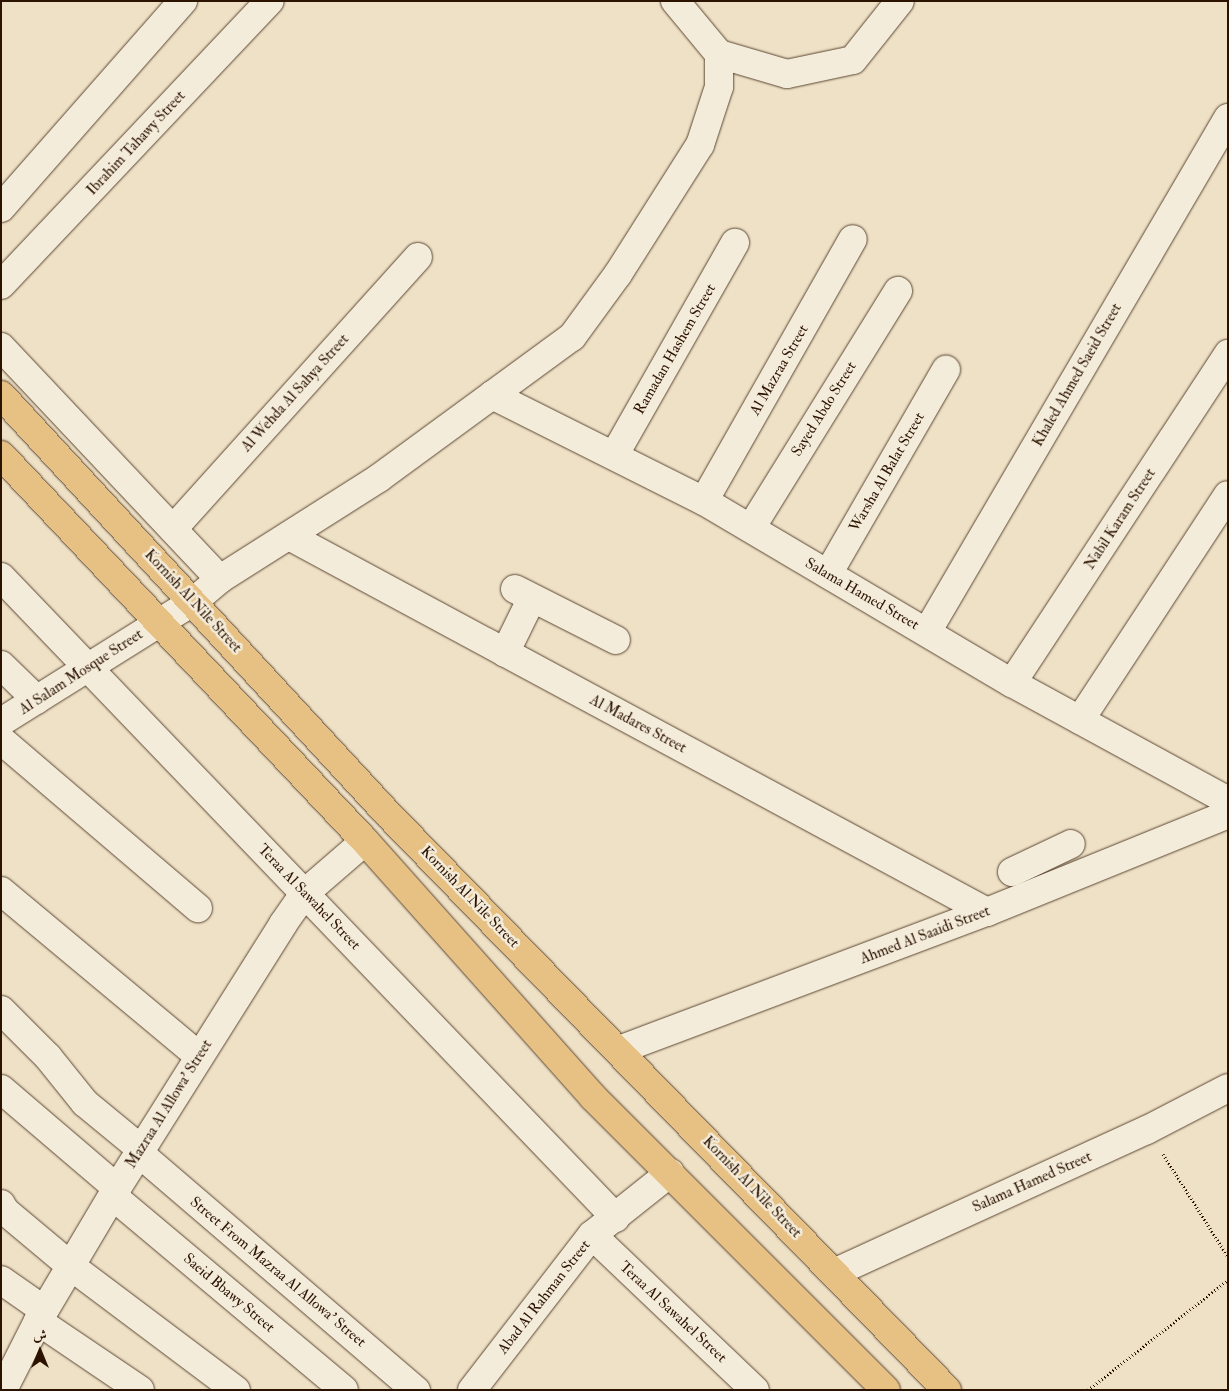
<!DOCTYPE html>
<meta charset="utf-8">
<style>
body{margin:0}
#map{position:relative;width:1229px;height:1391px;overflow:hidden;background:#eee1c6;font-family:"IM FELL Double Pica",Amiri,serif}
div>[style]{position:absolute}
.path>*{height:3px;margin-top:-1.5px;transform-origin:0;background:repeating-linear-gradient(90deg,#2c1300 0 1px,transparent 0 3.5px)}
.roads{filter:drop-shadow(0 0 1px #5c4632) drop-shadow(0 0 1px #5c4632)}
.minor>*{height:28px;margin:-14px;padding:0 14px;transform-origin:14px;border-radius:14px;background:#f4ecda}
.major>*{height:28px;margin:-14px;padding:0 14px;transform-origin:14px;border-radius:14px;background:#e7c083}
span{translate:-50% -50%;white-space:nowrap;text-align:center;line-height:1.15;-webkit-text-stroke:5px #f4ecda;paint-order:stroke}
.street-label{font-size:15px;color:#2c1300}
.frame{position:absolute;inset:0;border:2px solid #2c1300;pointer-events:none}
.north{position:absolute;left:15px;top:1326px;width:50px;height:50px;-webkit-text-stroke:4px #f4ecda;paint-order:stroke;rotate:0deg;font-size:14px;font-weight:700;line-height:20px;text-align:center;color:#2c1300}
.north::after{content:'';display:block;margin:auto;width:18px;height:22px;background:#2c1300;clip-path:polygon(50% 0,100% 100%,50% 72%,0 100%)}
</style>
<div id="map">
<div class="path">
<i style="left:1163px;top:1154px;width:122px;rotate:57.7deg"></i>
<i style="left:1088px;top:1390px;width:178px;rotate:-38.2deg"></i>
</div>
<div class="roads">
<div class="minor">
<i style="left:719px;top:54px;width:71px;rotate:16.4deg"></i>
<i style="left:787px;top:74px;width:67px;rotate:-12deg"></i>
<i style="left:853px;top:60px;width:75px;rotate:-51.5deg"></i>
<i style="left:1px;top:208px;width:276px;rotate:-48.7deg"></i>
<i style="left:1px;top:285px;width:391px;rotate:-46.6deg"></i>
<i style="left:1px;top:347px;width:319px;rotate:46.7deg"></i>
<i style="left:492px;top:395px;width:237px;rotate:26.6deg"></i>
<i style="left:704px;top:501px;width:358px;rotate:30.6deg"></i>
<i style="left:1012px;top:683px;width:246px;rotate:28.6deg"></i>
<i style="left:615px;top:454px;width:243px;rotate:-60.4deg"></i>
<i style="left:704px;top:501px;width:301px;rotate:-60.4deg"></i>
<i style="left:751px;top:528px;width:279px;rotate:-58.2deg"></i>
<i style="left:173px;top:529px;width:366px;rotate:-48deg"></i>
<i style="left:289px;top:536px;width:793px;rotate:28.31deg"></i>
<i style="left:828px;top:574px;width:236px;rotate:-60deg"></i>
<i style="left:1px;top:577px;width:888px;rotate:46.19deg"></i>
<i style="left:515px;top:589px;width:113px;rotate:26.8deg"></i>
<i style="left:927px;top:632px;width:596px;rotate:-59.65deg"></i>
<i style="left:505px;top:653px;width:61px;rotate:-63.9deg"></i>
<i style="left:1px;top:665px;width:50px;rotate:44.2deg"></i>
<i style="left:1012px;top:683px;width:394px;rotate:-56.7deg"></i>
<i style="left:1080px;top:720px;width:269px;rotate:-56.7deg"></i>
<i style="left:1px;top:722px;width:228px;rotate:-32.1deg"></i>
<i style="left:194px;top:601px;width:34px;rotate:-40deg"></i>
<i style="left:220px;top:579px;width:188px;rotate:-32.4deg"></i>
<i style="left:379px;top:478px;width:239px;rotate:-36.2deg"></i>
<i style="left:572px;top:337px;width:78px;rotate:-53.9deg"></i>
<i style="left:618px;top:274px;width:153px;rotate:-57.6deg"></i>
<i style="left:700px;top:145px;width:61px;rotate:-71.9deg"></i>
<i style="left:719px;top:87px;width:33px;rotate:-90deg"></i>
<i style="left:719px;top:54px;width:69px;rotate:-129.7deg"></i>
<i style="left:1px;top:740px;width:259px;rotate:40.5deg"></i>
<i style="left:1012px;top:872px;width:65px;rotate:-25.4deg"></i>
<i style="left:1px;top:891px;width:258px;rotate:39.8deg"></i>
<i style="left:1px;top:1010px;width:66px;rotate:45deg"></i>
<i style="left:48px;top:1057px;width:59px;rotate:51.2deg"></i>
<i style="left:85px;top:1103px;width:74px;rotate:39.5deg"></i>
<i style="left:619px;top:1050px;width:393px;rotate:-20.6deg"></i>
<i style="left:987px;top:912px;width:260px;rotate:-22.1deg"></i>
<i style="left:1px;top:1089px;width:153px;rotate:40.5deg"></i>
<i style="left:139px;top:1153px;width:365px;rotate:40.6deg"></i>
<i style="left:114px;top:1197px;width:300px;rotate:40deg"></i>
<i style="left:1px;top:1204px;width:8px;rotate:60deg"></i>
<i style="left:5px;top:1211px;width:87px;rotate:39.9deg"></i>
<i style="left:72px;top:1267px;width:205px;rotate:36.9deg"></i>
<i style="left:592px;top:1235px;width:225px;rotate:43.6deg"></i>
<i style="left:834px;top:1273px;width:344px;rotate:-24.6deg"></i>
<i style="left:1147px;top:1130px;width:91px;rotate:-27.4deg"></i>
<i style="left:1px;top:1280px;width:52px;rotate:34.9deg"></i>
<i style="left:38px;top:1321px;width:123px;rotate:34.1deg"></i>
<i style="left:3px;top:1390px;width:77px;rotate:-63.1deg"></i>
<i style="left:38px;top:1321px;width:155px;rotate:-59.3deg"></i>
<i style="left:117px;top:1188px;width:312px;rotate:-57.8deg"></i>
<i style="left:283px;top:924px;width:38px;rotate:-55deg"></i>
<i style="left:305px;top:893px;width:79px;rotate:-40.9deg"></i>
<i style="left:472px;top:1390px;width:196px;rotate:-52.3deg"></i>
<i style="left:592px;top:1235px;width:100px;rotate:-38.5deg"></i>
</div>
<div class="major">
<i style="left:1px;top:395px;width:569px;rotate:47.28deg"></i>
<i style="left:387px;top:813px;width:804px;rotate:45.86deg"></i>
<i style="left:1px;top:455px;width:531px;rotate:46.68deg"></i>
<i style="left:365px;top:841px;width:343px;rotate:48.3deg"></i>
<i style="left:593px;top:1097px;width:414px;rotate:45deg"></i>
</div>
</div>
<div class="street-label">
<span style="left:136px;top:143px;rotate:-47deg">Ibrahim Tahawy Street</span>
<span style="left:675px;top:349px;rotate:-60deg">Ramadan Hashem Street</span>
<span style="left:779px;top:370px;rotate:-60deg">Al Mazraa Street</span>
<span style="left:1077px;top:375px;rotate:-60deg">Khaled Ahmed Saeid Street</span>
<span style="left:295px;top:393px;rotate:-48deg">Al Wehda Al Sahya Street</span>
<span style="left:824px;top:409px;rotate:-58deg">Sayed Abdo Street</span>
<span style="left:887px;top:472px;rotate:-60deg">Warsha Al Balat Street</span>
<span style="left:1120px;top:519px;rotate:-57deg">Nabil Karam Street</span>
<span style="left:862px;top:594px;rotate:30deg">Salama Hamed Street</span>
<span style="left:193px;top:601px;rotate:47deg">Kornish Al Nile Street</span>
<span style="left:81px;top:672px;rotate:-33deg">Al Salam Mosque Street</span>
<span style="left:638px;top:724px;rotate:28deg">Al Madares Street</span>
<span style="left:309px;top:897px;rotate:46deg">Teraa Al Sawahel Street</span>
<span style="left:470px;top:897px;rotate:46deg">Kornish Al Nile Street</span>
<span style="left:925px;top:935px;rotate:-21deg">Ahmed Al Saaidi Street</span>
<span style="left:169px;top:1104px;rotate:-58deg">Mazraa Al Allowa' Street</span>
<span style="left:1032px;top:1182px;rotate:-24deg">Salama Hamed Street</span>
<span style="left:752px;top:1187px;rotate:46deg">Kornish Al Nile Street</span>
<span style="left:278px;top:1272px;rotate:40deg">Street From Mazraa Al Allowa' Street</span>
<span style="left:229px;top:1293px;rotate:40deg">Saeid Bbawy Street</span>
<span style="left:544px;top:1297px;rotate:-52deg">Abad Al Rahman Street</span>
<span style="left:673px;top:1312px;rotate:43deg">Teraa Al Sawahel Street</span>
</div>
<div class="frame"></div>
<div class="north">ش</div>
</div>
